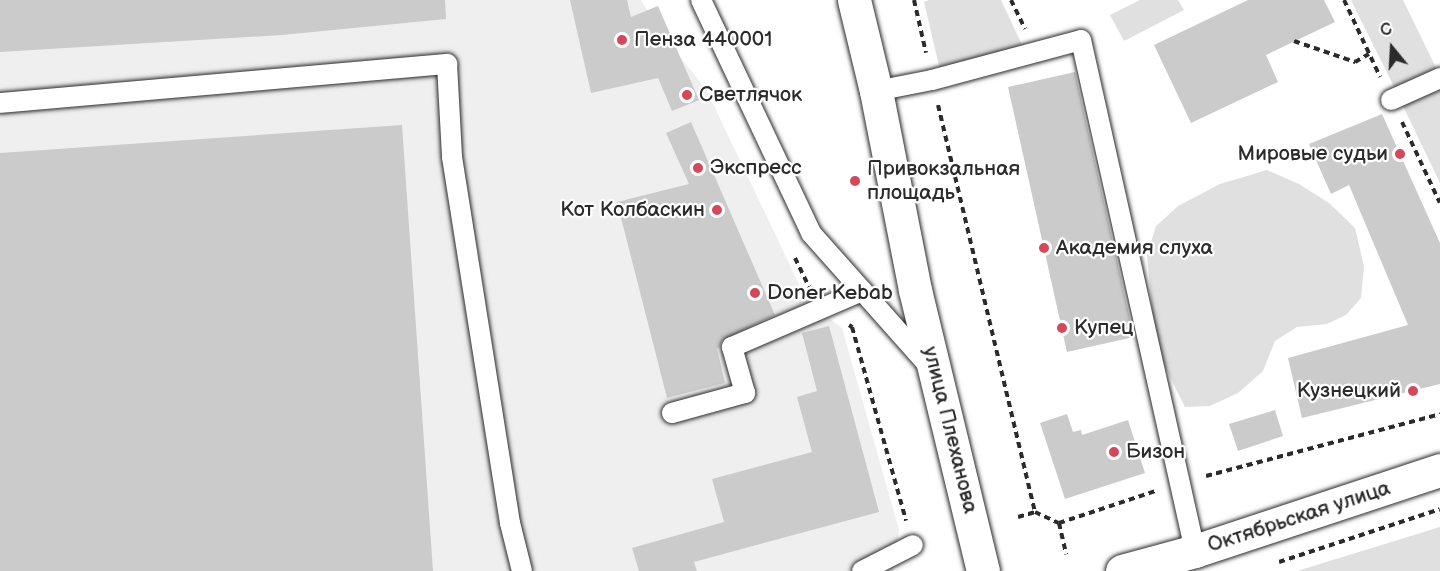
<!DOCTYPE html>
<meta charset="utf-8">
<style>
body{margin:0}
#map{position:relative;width:1440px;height:571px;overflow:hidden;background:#fff;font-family:"Balsamiq Sans",sans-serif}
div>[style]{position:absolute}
.built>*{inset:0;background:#efefef}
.green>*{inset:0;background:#e0e0e0}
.building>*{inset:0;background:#cbcbcb}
.path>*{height:4px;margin-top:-2px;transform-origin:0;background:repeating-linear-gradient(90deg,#2b2b2b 0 6px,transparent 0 10.5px)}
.roads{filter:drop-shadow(0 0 2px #2b2b2b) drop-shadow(0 0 2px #2b2b2b)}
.lane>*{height:20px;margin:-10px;padding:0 10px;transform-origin:10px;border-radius:10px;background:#fff}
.street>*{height:33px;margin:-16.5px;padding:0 16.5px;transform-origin:16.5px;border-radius:16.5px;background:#fff}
.dots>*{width:16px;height:16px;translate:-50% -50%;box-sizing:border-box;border:3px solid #fff;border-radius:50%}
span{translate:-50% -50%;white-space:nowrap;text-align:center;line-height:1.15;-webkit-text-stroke:4.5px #fff;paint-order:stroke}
.poi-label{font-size:21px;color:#2b2b2b}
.left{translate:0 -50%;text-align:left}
.right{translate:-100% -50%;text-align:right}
.street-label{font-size:21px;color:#2b2b2b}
.north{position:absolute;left:1362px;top:18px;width:60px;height:60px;-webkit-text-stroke:4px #fff;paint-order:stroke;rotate:342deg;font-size:16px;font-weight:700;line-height:24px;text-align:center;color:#2b2b2b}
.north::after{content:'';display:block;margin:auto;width:21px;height:27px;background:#2b2b2b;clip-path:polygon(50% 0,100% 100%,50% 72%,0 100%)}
</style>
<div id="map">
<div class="built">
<i style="clip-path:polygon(0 0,641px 0,661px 34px,706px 89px,808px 303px,842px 328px,899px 530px,893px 571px,0 571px)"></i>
</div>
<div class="green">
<i style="clip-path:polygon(929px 0,1001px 0,1023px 47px,940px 70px,924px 2px)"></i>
<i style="clip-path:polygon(1140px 0,1178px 0,1184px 10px,1124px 41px,1110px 15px)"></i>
<i style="clip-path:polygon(1351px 0,1403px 0,1437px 70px,1394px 87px)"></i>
<i style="clip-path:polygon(1440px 90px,1440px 183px,1403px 106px)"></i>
<i style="clip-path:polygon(1267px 170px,1299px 184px,1329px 203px,1355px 228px,1364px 266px,1361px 298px,1346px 315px,1327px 324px,1297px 327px,1275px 341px,1263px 371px,1238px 393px,1210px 406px,1185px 407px,1156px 349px,1147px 255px,1156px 226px,1178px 206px,1220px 184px)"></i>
<i style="clip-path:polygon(1440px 527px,1440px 571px,1297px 571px)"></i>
</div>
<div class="building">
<i style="clip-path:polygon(0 0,445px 0,446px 19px,282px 35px,0 52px)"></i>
<i style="clip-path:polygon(570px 0,627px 0,631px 17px,658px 6px,699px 100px,672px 111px,658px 78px,591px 93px)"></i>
<i style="clip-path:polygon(1248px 0,1324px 0,1335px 22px,1266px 55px,1278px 82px,1191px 123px,1154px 45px)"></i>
<i style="clip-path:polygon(1075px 72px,1134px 337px,1067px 352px,1008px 87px)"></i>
<i style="clip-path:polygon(1382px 114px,1440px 243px,1440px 384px,1302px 418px,1288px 358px,1408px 325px,1349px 185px,1331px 194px,1309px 144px)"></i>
<i style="clip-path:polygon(691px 122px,775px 315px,722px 340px,720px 347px,717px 349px,725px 383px,667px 398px,617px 202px,689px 184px,666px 133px)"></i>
<i style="clip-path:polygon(402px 125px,433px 571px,0 571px,0 153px)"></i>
<i style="clip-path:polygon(829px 326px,879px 512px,694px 562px,697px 571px,639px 571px,632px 548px,724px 522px,712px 479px,812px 452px,797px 397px,817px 391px,802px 333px)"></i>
<i style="clip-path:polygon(1275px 410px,1283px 436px,1238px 451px,1229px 424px)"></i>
<i style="clip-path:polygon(1067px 414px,1073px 432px,1081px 430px,1082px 435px,1128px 420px,1145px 473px,1065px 499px,1040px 423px)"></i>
</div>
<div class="path">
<i style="left:914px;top:0;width:54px;rotate:77.2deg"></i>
<i style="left:1011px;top:0;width:32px;rotate:64deg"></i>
<i style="left:1344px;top:0;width:85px;rotate:64.9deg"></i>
<i style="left:1294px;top:41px;width:65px;rotate:19deg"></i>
<i style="left:1355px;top:62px;width:16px;rotate:-30deg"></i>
<i style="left:938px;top:105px;width:418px;rotate:76.6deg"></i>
<i style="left:1402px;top:122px;width:89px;rotate:64.9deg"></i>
<i style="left:795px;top:258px;width:32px;rotate:64deg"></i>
<i style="left:849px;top:325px;width:4px;rotate:34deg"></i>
<i style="left:852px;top:327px;width:201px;rotate:74.4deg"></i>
<i style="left:1206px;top:476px;width:242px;rotate:-14.8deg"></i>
<i style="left:1018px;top:517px;width:18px;rotate:-16deg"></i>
<i style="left:1035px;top:512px;width:26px;rotate:25deg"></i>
<i style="left:1059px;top:523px;width:102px;rotate:-18.3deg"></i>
<i style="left:1059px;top:523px;width:32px;rotate:77deg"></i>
<i style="left:1279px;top:562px;width:169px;rotate:-18.2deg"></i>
</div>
<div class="roads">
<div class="lane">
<i style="left:701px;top:0;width:258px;rotate:64.7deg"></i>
<i style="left:811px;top:233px;width:178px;rotate:48.4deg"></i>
<i style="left:876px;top:91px;width:57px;rotate:-11.1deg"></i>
<i style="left:932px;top:80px;width:154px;rotate:-15deg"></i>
<i style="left:1081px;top:40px;width:524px;rotate:77.42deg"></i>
<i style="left:1391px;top:100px;width:54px;rotate:-24.2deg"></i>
<i style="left:0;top:103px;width:449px;rotate:-5deg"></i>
<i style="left:447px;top:64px;width:93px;rotate:86.9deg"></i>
<i style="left:452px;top:157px;width:371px;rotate:81deg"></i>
<i style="left:510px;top:523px;width:49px;rotate:76deg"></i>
<i style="left:672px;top:413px;width:76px;rotate:-15.3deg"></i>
<i style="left:745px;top:393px;width:48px;rotate:-105.8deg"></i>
<i style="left:732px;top:347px;width:142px;rotate:-23.3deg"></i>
<i style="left:862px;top:571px;width:57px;rotate:-27deg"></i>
</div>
<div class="street">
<i style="left:854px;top:0;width:94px;rotate:76.4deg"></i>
<i style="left:876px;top:91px;width:203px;rotate:78.9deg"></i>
<i style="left:915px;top:290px;width:289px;rotate:76.4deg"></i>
<i style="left:1122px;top:571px;width:76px;rotate:-15.3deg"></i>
<i style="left:1195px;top:551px;width:258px;rotate:-18.3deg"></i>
</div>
</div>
<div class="dots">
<i style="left:622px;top:40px;background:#d1495b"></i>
<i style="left:687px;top:95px;background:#d1495b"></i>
<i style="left:1400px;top:154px;background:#d1495b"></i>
<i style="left:698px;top:168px;background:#d1495b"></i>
<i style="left:855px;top:181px;background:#d1495b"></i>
<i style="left:717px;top:210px;background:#d1495b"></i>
<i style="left:1044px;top:248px;background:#d1495b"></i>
<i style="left:755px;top:293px;background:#d1495b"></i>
<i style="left:1062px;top:328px;background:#d1495b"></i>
<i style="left:1413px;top:391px;background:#d1495b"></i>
<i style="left:1114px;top:452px;background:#d1495b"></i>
</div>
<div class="poi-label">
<span class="left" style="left:634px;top:40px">Пенза 440001</span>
<span class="left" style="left:699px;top:95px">Светлячок</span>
<span class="right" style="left:1388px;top:154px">Мировые судьи</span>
<span class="left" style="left:710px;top:168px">Экспресс</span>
<span class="left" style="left:867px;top:181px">Привокзальная<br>площадь</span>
<span class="right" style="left:705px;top:210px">Кот Колбаскин</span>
<span class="left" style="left:1056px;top:248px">Академия слуха</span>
<span class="left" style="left:767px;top:293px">Doner Kebab</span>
<span class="left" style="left:1074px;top:328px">Купец</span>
<span class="right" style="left:1401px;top:391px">Кузнецкий</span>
<span class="left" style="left:1126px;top:452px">Бизон</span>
</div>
<div class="street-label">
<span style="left:950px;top:430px;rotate:76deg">улица Плеханова</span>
<span style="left:1299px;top:517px;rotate:-18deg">Октябрьская улица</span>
</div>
<div class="north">С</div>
</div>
